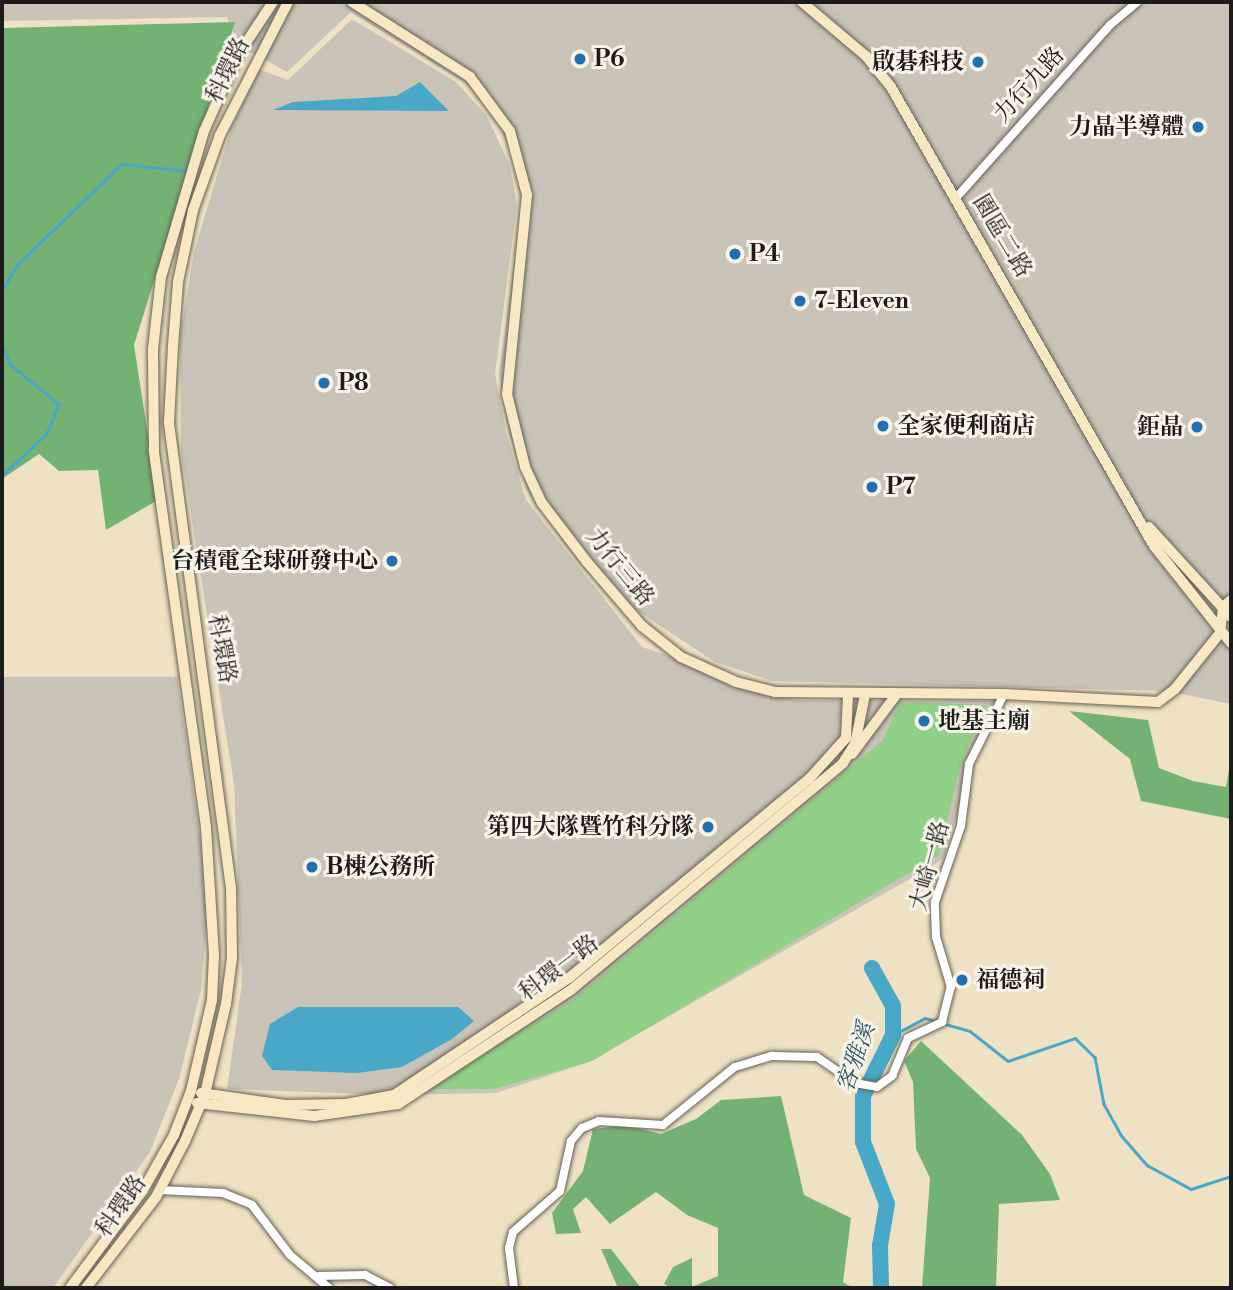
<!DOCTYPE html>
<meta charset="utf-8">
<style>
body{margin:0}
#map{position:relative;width:1233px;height:1290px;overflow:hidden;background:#efe2c4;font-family:"Libre Bodoni","Noto Serif TC",serif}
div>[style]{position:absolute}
.industrial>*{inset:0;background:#cac3b8}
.green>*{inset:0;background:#90d087}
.forest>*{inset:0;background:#74b274}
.water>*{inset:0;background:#49a7c8}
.stream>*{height:2.5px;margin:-1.25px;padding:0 1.25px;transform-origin:1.25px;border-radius:1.25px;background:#49a7c8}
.river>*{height:16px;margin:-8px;padding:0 8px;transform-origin:8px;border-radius:8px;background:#49a7c8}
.roads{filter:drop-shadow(0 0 2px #666157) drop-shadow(0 0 2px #666157)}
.street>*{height:8px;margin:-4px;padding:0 4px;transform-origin:4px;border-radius:4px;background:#fff}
.secondary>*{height:10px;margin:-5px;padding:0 5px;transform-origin:5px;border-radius:5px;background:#f7e8c3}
.dots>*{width:19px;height:19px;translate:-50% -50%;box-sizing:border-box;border:4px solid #f7f3e8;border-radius:50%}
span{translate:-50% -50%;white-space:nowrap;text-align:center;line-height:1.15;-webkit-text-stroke:6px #f7f3e8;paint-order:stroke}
.poi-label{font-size:23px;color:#1c1c1c;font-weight:700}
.left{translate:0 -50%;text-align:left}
.right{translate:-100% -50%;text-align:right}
.street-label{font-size:23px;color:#1c1c1c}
.water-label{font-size:24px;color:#305b69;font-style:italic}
.frame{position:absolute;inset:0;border:4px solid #1c1c1c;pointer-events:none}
</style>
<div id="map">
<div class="industrial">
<i style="clip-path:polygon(2px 2px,1231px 2px,1231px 704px,1167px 691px,772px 681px,715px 662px,606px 590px,576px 559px,528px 492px,509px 433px,499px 374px,522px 205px,516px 164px,499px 125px,467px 84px,351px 12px,287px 72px,238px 45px,227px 17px,2px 21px)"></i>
<i style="clip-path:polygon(352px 19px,456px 82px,487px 116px,510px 166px,517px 205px,495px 374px,506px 432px,526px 500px,642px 647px,796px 700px,994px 701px,964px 771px,958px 811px,944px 857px,934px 865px,589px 1062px,496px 1093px,394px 1095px,227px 1089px,242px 983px,234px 784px,181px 452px,180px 336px,194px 252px,231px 129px,258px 69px,288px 80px)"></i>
<i style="clip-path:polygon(2px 677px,177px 677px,201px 844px,207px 921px,201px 990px,179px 1079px,150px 1152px,53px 1288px,2px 1288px)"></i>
</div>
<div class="green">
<i style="clip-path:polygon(900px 702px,986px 705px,961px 763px,939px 855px,592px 1061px,494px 1089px,423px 1089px,572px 1001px,883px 740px)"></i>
</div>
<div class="forest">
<i style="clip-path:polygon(235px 22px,134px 345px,158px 500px,106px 530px,98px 470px,59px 471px,39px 454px,2px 479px,2px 28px)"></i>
<i style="clip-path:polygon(1069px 711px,1148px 720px,1159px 768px,1193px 781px,1226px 787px,1231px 758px,1231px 819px,1141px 801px,1130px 759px)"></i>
<i style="clip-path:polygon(921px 1041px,1022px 1135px,1050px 1174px,1060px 1200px,999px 1204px,996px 1288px,922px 1288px,930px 1178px,916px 1149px,913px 1082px,904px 1061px)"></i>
<i style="clip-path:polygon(781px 1096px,804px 1195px,851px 1218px,843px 1282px,853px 1288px,672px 1288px,664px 1284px,673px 1267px,692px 1258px,692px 1287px,718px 1276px,718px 1228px,687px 1215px,656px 1192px,610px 1224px,586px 1197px,573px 1209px,581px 1233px,556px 1234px,552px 1213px,583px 1171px,593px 1129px,625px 1125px,661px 1134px,696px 1119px,721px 1100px)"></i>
<i style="clip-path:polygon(601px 1249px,611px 1249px,641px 1288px,618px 1288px)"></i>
</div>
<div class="water">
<i style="clip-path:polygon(420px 82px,449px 111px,273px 110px,293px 102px,396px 96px)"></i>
<i style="clip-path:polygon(298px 1007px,458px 1007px,474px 1021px,452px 1039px,402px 1067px,357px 1073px,272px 1070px,262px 1056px,270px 1024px)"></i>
</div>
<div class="stream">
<i style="left:2px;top:290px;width:32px;rotate:-58deg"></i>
<i style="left:19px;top:263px;width:143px;rotate:-43.9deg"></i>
<i style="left:122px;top:164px;width:67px;rotate:6deg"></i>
<i style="left:2px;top:345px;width:22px;rotate:66deg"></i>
<i style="left:11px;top:365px;width:62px;rotate:39.1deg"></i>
<i style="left:59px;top:404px;width:32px;rotate:112deg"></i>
<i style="left:47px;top:434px;width:62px;rotate:137deg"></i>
<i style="left:942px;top:1023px;width:29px;rotate:16deg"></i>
<i style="left:970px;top:1031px;width:48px;rotate:38.3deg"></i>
<i style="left:1008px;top:1061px;width:71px;rotate:-18.9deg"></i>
<i style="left:1075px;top:1038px;width:28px;rotate:44deg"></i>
<i style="left:1095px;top:1057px;width:48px;rotate:79.2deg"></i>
<i style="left:1104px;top:1104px;width:35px;rotate:61deg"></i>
<i style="left:1121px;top:1135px;width:40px;rotate:49deg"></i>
<i style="left:1147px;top:1165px;width:50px;rotate:28.6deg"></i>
<i style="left:1191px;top:1189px;width:42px;rotate:-18deg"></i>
<i style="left:893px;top:1035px;width:36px;rotate:-28deg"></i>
<i style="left:925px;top:1018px;width:11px;rotate:15deg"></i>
</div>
<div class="river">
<i style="left:872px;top:968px;width:43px;rotate:61.1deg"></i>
<i style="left:893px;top:1006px;width:29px;rotate:90deg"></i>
<i style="left:893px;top:1035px;width:68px;rotate:116.2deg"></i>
<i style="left:863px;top:1096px;width:46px;rotate:90deg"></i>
<i style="left:863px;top:1142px;width:66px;rotate:68.8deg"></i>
<i style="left:887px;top:1204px;width:43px;rotate:99.5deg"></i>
<i style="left:880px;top:1246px;width:42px;rotate:88.6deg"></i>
</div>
<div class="roads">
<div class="street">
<i style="left:955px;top:199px;width:233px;rotate:-48.3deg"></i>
<i style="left:1110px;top:25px;width:35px;rotate:-40deg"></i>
<i style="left:159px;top:1190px;width:64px;rotate:2.7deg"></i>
<i style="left:223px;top:1193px;width:31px;rotate:22deg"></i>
<i style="left:252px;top:1205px;width:63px;rotate:52.8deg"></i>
<i style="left:290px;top:1255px;width:51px;rotate:40.2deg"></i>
<i style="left:319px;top:1276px;width:46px;rotate:-1.2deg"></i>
<i style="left:365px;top:1275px;width:28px;rotate:27deg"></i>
<i style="left:514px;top:1288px;width:40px;rotate:-97.1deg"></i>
<i style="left:509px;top:1248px;width:16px;rotate:-76deg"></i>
<i style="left:513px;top:1232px;width:62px;rotate:-41.1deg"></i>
<i style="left:560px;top:1191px;width:51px;rotate:-77.6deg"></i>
<i style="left:571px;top:1141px;width:17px;rotate:-50deg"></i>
<i style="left:582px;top:1128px;width:18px;rotate:-22deg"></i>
<i style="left:599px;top:1121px;width:64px;rotate:3.6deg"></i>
<i style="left:663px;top:1125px;width:92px;rotate:-38.9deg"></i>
<i style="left:735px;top:1067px;width:39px;rotate:-17deg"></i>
<i style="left:772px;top:1056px;width:45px;rotate:1.3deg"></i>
<i style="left:817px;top:1057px;width:46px;rotate:34.4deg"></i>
<i style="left:855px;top:1083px;width:22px;rotate:10deg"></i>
<i style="left:877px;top:1087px;width:19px;rotate:-36deg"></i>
<i style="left:892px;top:1076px;width:41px;rotate:-67.2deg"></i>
<i style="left:908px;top:1038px;width:38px;rotate:-25deg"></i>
<i style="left:942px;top:1022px;width:36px;rotate:-76deg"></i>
<i style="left:951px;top:987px;width:52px;rotate:-106.7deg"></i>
<i style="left:936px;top:937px;width:35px;rotate:-92deg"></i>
<i style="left:935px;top:902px;width:80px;rotate:-71.1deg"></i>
<i style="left:961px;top:826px;width:63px;rotate:-82.6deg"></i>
<i style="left:969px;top:764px;width:78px;rotate:-63.4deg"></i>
</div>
<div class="secondary">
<i style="left:352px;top:2px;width:140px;rotate:32.4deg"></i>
<i style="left:470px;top:77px;width:67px;rotate:53.5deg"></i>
<i style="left:510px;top:131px;width:66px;rotate:75.1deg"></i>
<i style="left:527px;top:195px;width:200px;rotate:95.7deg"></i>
<i style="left:507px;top:394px;width:75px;rotate:76.1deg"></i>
<i style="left:525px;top:467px;width:40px;rotate:65deg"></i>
<i style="left:542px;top:503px;width:74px;rotate:52.7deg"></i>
<i style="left:587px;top:562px;width:84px;rotate:49.3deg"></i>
<i style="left:642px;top:626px;width:50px;rotate:38.5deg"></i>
<i style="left:681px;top:657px;width:60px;rotate:24.4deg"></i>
<i style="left:736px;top:682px;width:40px;rotate:14.4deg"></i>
<i style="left:775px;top:692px;width:229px;rotate:0.5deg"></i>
<i style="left:1004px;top:694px;width:154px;rotate:3deg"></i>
<i style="left:1158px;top:702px;width:21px;rotate:-37deg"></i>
<i style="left:1175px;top:689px;width:72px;rotate:-51.2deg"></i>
<i style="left:1220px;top:633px;width:26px;rotate:-83deg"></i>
<i style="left:1223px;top:607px;width:11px;rotate:-41deg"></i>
<i style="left:802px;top:2px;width:84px;rotate:40.2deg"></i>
<i style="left:866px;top:56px;width:40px;rotate:51deg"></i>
<i style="left:891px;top:87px;width:529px;rotate:60.19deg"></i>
<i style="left:1154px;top:546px;width:124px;rotate:51.6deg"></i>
<i style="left:1149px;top:527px;width:122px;rotate:47.7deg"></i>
<i style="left:852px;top:754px;width:74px;rotate:-53.3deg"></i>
<i style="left:201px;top:1093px;width:85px;rotate:8.1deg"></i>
<i style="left:285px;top:1105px;width:61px;rotate:-0.9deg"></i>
<i style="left:346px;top:1104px;width:49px;rotate:-10.6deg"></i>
<i style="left:394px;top:1095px;width:211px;rotate:-33.8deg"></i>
<i style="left:569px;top:978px;width:312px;rotate:-39.7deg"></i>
<i style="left:809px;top:779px;width:55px;rotate:-47.9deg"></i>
<i style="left:846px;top:738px;width:43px;rotate:-87.3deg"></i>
<i style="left:197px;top:1103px;width:118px;rotate:6.3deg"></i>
<i style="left:314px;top:1116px;width:85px;rotate:-8.1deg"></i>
<i style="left:398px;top:1104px;width:207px;rotate:-33.4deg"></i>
<i style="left:571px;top:990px;width:354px;rotate:-39.8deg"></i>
<i style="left:843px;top:763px;width:22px;rotate:-58deg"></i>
<i style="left:855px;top:744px;width:50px;rotate:-78.5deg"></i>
<i style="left:70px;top:1288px;width:122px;rotate:-53.3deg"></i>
<i style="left:143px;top:1190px;width:63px;rotate:-60.6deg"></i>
<i style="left:174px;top:1135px;width:47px;rotate:-68.9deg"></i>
<i style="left:191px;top:1091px;width:93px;rotate:-77deg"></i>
<i style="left:212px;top:1000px;width:45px;rotate:-87.5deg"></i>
<i style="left:214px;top:955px;width:128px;rotate:-93.6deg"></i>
<i style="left:206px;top:827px;width:381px;rotate:-97.9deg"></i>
<i style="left:154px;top:450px;width:101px;rotate:-90.6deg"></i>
<i style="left:153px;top:349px;width:72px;rotate:-83.7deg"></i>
<i style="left:161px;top:277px;width:152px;rotate:-73.6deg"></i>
<i style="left:204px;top:131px;width:83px;rotate:-65.9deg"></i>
<i style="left:238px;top:55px;width:64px;rotate:-56.6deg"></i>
<i style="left:86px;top:1288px;width:115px;rotate:-52.4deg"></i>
<i style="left:156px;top:1197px;width:63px;rotate:-62.6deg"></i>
<i style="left:185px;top:1141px;width:51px;rotate:-66.9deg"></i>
<i style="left:205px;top:1094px;width:92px;rotate:-76.9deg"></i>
<i style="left:226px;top:1004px;width:46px;rotate:-82.6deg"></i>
<i style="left:232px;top:958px;width:70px;rotate:-90.8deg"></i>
<i style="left:231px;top:888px;width:470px;rotate:-97.6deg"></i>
<i style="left:169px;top:422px;width:76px;rotate:-87deg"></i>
<i style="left:173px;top:346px;width:64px;rotate:-85.5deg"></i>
<i style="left:178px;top:282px;width:74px;rotate:-78.2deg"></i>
<i style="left:193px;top:210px;width:80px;rotate:-70.2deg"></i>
<i style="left:220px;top:135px;width:149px;rotate:-62.9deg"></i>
</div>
</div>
<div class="dots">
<i style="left:580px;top:59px;background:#1f6fb2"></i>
<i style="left:978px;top:62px;background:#1f6fb2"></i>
<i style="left:1198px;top:127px;background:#1f6fb2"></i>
<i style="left:735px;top:254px;background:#1f6fb2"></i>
<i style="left:800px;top:301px;background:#1f6fb2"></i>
<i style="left:324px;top:383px;background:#1f6fb2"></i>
<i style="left:883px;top:426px;background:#1f6fb2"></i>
<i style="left:1197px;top:427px;background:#1f6fb2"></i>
<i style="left:872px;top:487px;background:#1f6fb2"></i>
<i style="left:392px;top:561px;background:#1f6fb2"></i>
<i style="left:924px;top:721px;background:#1f6fb2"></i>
<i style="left:708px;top:827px;background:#1f6fb2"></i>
<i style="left:312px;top:867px;background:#1f6fb2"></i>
<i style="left:962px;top:980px;background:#1f6fb2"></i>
</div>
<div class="poi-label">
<span class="left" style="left:594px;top:59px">P6</span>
<span class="right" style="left:964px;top:62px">啟碁科技</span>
<span class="right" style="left:1184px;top:127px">力晶半導體</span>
<span class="left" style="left:749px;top:254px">P4</span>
<span class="left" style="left:814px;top:301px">7-Eleven</span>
<span class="left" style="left:338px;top:383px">P8</span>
<span class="left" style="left:897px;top:426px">全家便利商店</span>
<span class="right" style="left:1183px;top:427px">鉅晶</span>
<span class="left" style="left:886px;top:487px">P7</span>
<span class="right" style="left:378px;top:561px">台積電全球研發中心</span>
<span class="left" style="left:938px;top:721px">地基主廟</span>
<span class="right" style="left:694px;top:827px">第四大隊暨竹科分隊</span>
<span class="left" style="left:326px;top:867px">B棟公務所</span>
<span class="left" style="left:976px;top:980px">福德祠</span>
</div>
<div class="street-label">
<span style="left:228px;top:70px;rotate:-64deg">科環路</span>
<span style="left:1029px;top:85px;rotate:-48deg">力行九路</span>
<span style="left:1002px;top:236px;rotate:59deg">園區二路</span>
<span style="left:620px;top:567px;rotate:51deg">力行三路</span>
<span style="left:222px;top:649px;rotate:80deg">科環路</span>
<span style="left:930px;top:866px;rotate:-75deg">大崎一路</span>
<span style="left:559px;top:968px;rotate:-37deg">科環一路</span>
<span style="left:121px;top:1206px;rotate:-55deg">科環路</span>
</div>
<div class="water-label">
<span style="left:857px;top:1058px;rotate:-71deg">客雅溪</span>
</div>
<div class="frame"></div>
</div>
